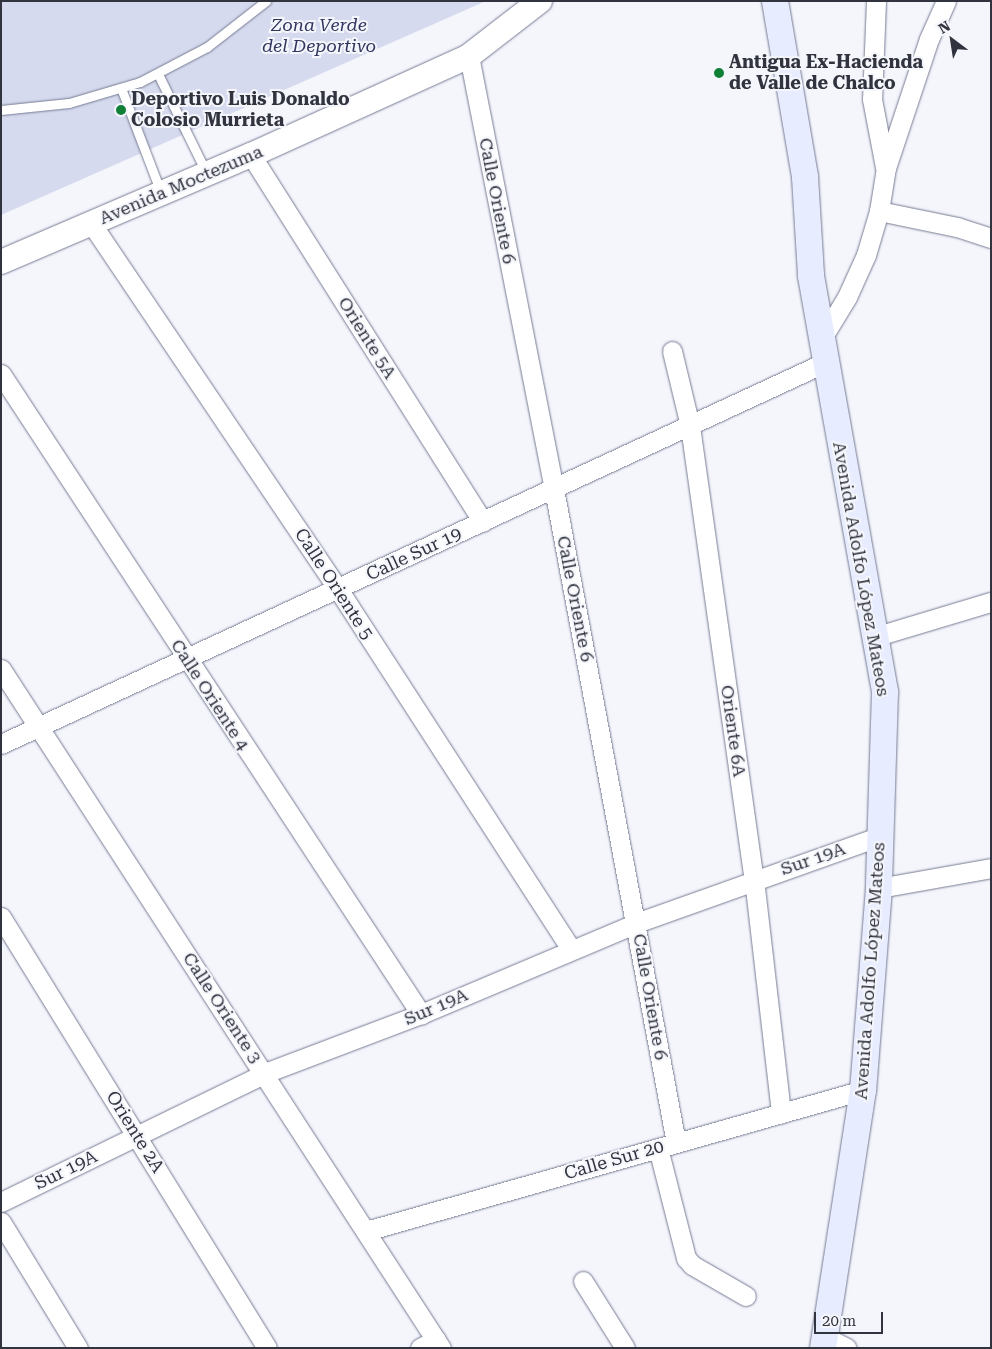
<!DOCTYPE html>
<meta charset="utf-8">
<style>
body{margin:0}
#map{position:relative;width:992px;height:1349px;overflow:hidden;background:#f5f6fc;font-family:"Roboto Serif",serif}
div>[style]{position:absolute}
.green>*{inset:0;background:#d6daee}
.roads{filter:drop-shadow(0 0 1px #757b93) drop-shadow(0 0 1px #757b93)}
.service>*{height:9px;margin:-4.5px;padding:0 4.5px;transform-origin:4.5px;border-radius:4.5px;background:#fff}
.minor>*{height:19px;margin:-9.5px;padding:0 9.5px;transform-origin:9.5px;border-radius:9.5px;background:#fff}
.tertiary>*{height:24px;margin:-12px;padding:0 12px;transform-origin:12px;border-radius:12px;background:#fff}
.secondary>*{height:26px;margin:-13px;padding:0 13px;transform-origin:13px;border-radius:13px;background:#e8ecff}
.dots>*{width:14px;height:14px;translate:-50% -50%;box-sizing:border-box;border:2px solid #f5f6fc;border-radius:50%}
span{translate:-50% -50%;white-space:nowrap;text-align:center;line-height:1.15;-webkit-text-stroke:4px #f5f6fc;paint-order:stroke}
.park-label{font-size:18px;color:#30365f;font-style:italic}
.poi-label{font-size:18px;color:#31343e;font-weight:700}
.left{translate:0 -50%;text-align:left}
.street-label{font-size:18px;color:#31343e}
.frame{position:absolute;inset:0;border:2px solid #31343e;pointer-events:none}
.north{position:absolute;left:927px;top:15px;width:50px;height:50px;-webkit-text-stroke:4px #f5f6fc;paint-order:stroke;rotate:329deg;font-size:14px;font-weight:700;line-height:20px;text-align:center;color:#31343e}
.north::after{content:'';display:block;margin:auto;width:18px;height:22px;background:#31343e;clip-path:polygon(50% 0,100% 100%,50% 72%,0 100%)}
.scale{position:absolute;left:814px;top:1312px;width:69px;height:22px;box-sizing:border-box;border:2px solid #31343e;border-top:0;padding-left:6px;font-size:15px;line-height:18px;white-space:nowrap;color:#31343e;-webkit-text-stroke:4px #f5f6fc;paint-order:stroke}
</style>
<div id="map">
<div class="green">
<i style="clip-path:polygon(1px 1px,486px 1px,1px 215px)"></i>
</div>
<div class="roads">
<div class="service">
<i style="left:158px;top:74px;width:111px;rotate:63.9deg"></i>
<i style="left:121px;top:88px;width:112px;rotate:69.1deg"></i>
<i style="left:1px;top:110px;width:68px;rotate:-5.9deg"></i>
<i style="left:69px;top:103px;width:74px;rotate:-16.5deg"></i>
<i style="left:140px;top:82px;width:76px;rotate:-27.6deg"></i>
<i style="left:207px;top:47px;width:75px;rotate:-37.9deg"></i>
</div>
<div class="minor">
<i style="left:876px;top:1px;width:98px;rotate:92.3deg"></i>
<i style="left:872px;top:99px;width:69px;rotate:79.2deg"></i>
<i style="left:469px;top:56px;width:441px;rotate:78.9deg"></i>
<i style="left:554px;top:489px;width:665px;rotate:79.43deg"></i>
<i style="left:251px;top:155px;width:434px;rotate:57.7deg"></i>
<i style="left:879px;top:211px;width:80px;rotate:11.6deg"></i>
<i style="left:957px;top:227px;width:36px;rotate:18deg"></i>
<i style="left:91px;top:223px;width:442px;rotate:56deg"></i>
<i style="left:338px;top:589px;width:429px;rotate:57.1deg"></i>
<i style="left:822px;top:338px;width:48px;rotate:-58.6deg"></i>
<i style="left:847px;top:297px;width:46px;rotate:-65.7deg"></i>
<i style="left:866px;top:255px;width:46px;rotate:-73.5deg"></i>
<i style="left:879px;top:211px;width:44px;rotate:-80.8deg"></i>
<i style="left:886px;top:168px;width:136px;rotate:-71.6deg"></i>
<i style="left:929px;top:39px;width:42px;rotate:-65.9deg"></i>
<i style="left:672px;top:351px;width:77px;rotate:76.5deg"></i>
<i style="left:690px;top:426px;width:457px;rotate:82deg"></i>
<i style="left:754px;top:879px;width:236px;rotate:83.4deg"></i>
<i style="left:1px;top:374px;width:766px;rotate:56.73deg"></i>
<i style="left:874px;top:637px;width:122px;rotate:-16.7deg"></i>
<i style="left:1px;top:669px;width:809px;rotate:57.06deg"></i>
<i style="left:1px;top:744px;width:909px;rotate:-24.85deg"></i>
<i style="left:879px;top:888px;width:114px;rotate:-10.1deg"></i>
<i style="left:1px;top:917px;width:506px;rotate:58.32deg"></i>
<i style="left:658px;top:1148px;width:114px;rotate:75.7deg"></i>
<i style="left:686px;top:1258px;width:9px;rotate:49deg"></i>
<i style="left:692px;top:1265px;width:62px;rotate:29.9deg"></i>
<i style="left:1px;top:1202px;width:294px;rotate:-26deg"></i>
<i style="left:265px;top:1073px;width:167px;rotate:-20.7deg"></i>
<i style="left:421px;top:1014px;width:233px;rotate:-22.9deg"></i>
<i style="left:636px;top:923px;width:260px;rotate:-19.6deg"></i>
<i style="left:1px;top:1222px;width:148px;rotate:58.6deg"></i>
<i style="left:366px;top:1231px;width:517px;rotate:-15.84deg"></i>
<i style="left:583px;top:1281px;width:79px;rotate:57.9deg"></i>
<i style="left:827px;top:1338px;width:22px;rotate:27deg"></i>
<i style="left:420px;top:1348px;width:18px;rotate:-27deg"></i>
</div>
<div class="tertiary">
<i style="left:1px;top:262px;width:272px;rotate:-23.2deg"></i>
<i style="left:251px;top:155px;width:239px;rotate:-24.4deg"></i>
<i style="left:469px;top:56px;width:90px;rotate:-37.8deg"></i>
</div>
<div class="secondary">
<i style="left:775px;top:1px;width:179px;rotate:80.3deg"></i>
<i style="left:805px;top:177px;width:99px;rotate:86.5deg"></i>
<i style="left:811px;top:276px;width:423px;rotate:79.9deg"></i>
<i style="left:885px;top:692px;width:196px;rotate:91.8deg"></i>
<i style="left:879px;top:888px;width:203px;rotate:94.5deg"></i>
<i style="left:863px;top:1090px;width:261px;rotate:98.8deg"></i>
</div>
</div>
<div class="dots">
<i style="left:719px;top:73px;background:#118037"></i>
<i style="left:121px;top:110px;background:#118037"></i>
</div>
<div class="park-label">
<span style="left:319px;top:36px">Zona Verde<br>del Deportivo</span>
</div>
<div class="poi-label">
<span class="left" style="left:729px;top:73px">Antigua Ex-Hacienda<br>de Valle de Chalco</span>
<span class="left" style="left:131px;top:110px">Deportivo Luis Donaldo<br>Colosio Murrieta</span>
</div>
<div class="street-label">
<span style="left:181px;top:185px;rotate:-23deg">Avenida Moctezuma</span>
<span style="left:497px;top:201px;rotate:79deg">Calle Oriente 6</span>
<span style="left:367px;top:338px;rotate:58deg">Oriente 5A</span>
<span style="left:414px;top:554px;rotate:-25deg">Calle Sur 19</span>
<span style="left:861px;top:569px;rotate:80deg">Avenida Adolfo López Mateos</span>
<span style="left:334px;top:584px;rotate:57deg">Calle Oriente 5</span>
<span style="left:575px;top:599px;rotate:79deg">Calle Oriente 6</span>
<span style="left:210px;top:695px;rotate:57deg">Calle Oriente 4</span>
<span style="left:733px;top:731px;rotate:82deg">Oriente 6A</span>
<span style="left:813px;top:859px;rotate:-19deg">Sur 19A</span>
<span style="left:870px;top:971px;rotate:-86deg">Avenida Adolfo López Mateos</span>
<span style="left:650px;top:997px;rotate:80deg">Calle Oriente 6</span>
<span style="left:436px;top:1007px;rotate:-23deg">Sur 19A</span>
<span style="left:222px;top:1008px;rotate:57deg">Calle Oriente 3</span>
<span style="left:135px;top:1132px;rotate:58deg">Oriente 2A</span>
<span style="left:614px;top:1160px;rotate:-16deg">Calle Sur 20</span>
<span style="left:66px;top:1170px;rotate:-26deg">Sur 19A</span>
</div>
<div class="frame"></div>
<div class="north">N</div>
<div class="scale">20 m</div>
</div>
